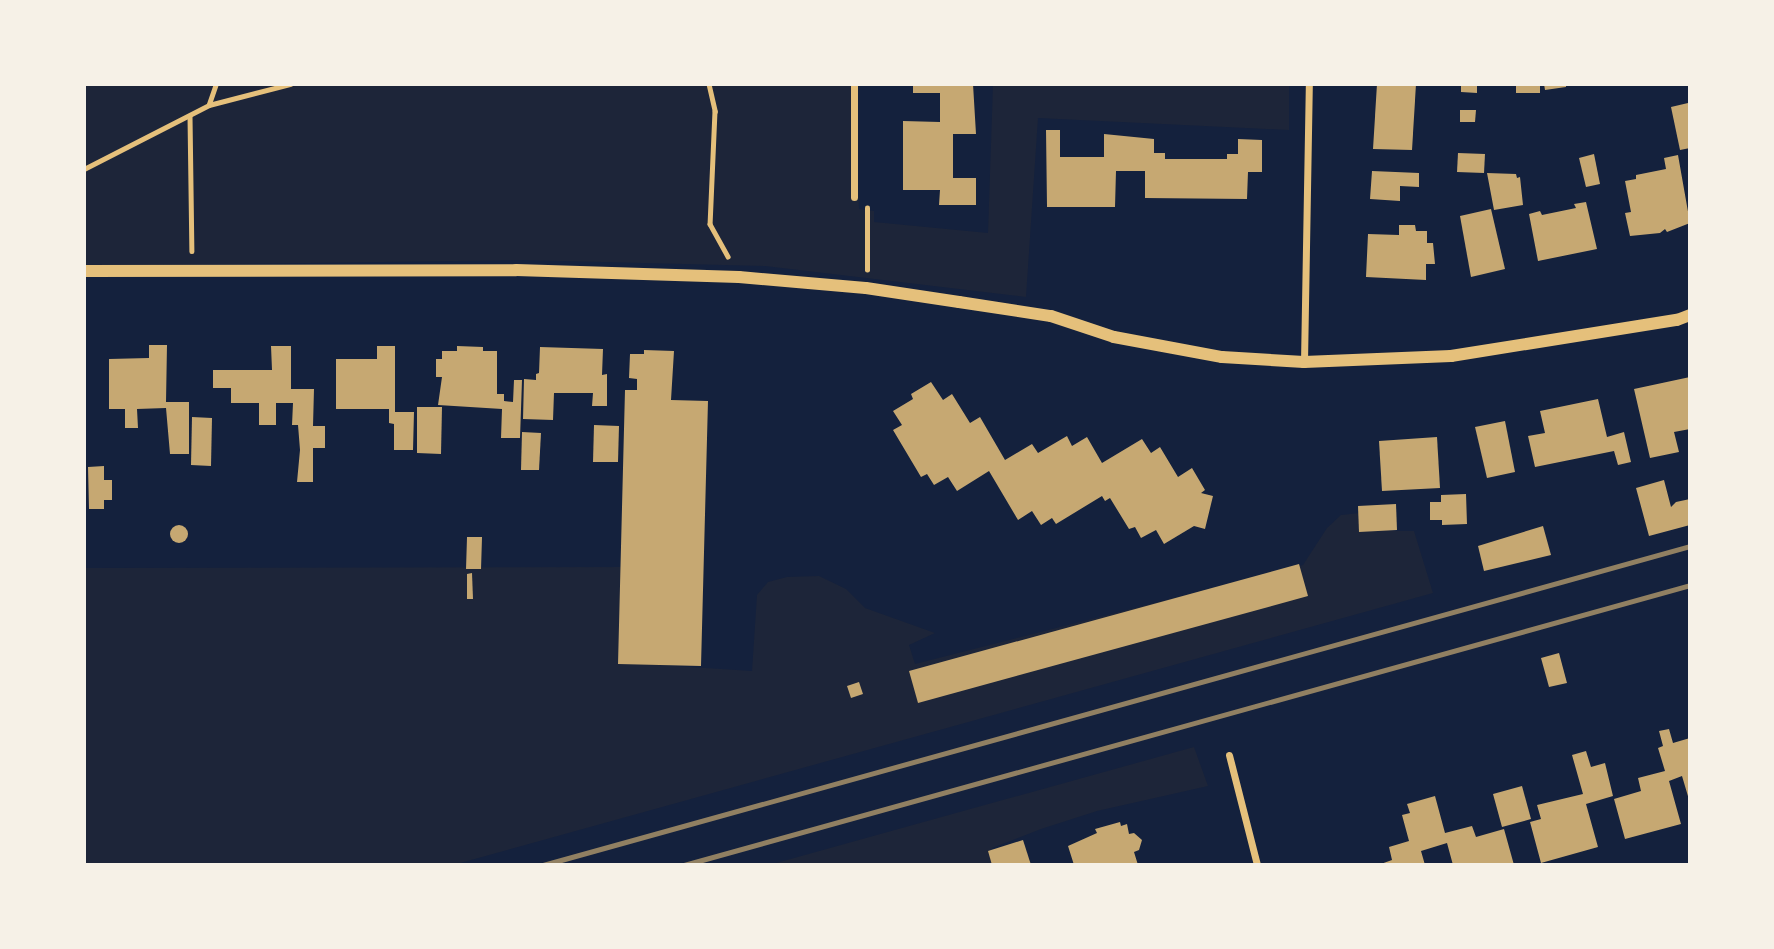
<!DOCTYPE html>
<style>
body{margin:0}
#map{position:relative;width:1774px;height:949px;overflow:hidden;background:#14213d;font-family:"Archivo Narrow",sans-serif}
div>[style]{position:absolute}
.green>*{inset:0;background:#1d2539}
.building>*{inset:0;background:#c6a872}
.round{border-radius:50%}
.path>*{height:4.5px;margin:-2.25px;padding:0 2.25px;transform-origin:2.25px;border-radius:2.25px;background:#e5c07b}
.minor>*{height:7px;margin:-3.5px;padding:0 3.5px;transform-origin:3.5px;border-radius:3.5px;background:#e5c07b}
.tertiary>*{height:12px;margin:-6px;padding:0 6px;transform-origin:6px;border-radius:6px;background:#e5c07b}
.rail>*{height:5px;margin:-2.5px;padding:0 2.5px;transform-origin:2.5px;border-radius:2.5px;background:#918062}
span{translate:-50% -50%;white-space:nowrap;text-align:center;line-height:1.15;-webkit-text-stroke:7px #f6f1e7;paint-order:stroke}
.frame{position:absolute;inset:0;border:86px solid #f6f1e7;pointer-events:none}
</style>
<div id="map">
<div class="green">
<i style="clip-path:polygon(84px 84px,854px 84px,859px 209px,874px 211px,874px 222px,988px 233px,993px 84px,1289px 84px,1289px 130px,1038px 118px,1026px 297px,765px 266px,521px 260px,84px 266px)"></i>
<i style="clip-path:polygon(1360px 513px,1391px 531px,1414px 531px,1433px 593px,453px 865px,84px 865px,84px 568px,631px 567px,629px 663px,752px 671px,757px 595px,768px 582px,787px 577px,819px 576px,846px 589px,865px 608px,935px 633px,909px 645px,915px 664px,1303px 565px,1327px 528px,1341px 515px)"></i>
<i style="clip-path:polygon(1194px 747px,1208px 786px,1097px 811px,1041px 829px,992px 848px,1000px 865px,769px 865px)"></i>
</div>
<div class="building">
<i style="clip-path:polygon(913px 84px,973px 84px,976px 134px,953px 134px,953px 178px,976px 178px,976px 205px,939px 205px,940px 190px,903px 190px,903px 121px,940px 122px,940px 93px,913px 93px)"></i>
<i style="clip-path:polygon(1377px 84px,1416px 84px,1412px 150px,1373px 149px)"></i>
<i style="clip-path:polygon(1461px 84px,1477px 84px,1477px 93px,1461px 92px)"></i>
<i style="clip-path:polygon(1516px 84px,1540px 84px,1540px 93px,1516px 93px)"></i>
<i style="clip-path:polygon(1544px 84px,1566px 84px,1566px 87px,1545px 90px)"></i>
<i style="clip-path:polygon(1688px 103px,1690px 148px,1680px 150px,1671px 107px)"></i>
<i style="clip-path:polygon(1460px 110px,1476px 110px,1475px 122px,1460px 122px)"></i>
<i style="clip-path:polygon(1046px 130px,1060px 130px,1060px 157px,1104px 157px,1104px 134px,1154px 139px,1154px 153px,1165px 153px,1165px 159px,1227px 159px,1227px 154px,1238px 154px,1238px 139px,1262px 140px,1262px 172px,1248px 172px,1247px 199px,1145px 198px,1145px 171px,1116px 171px,1115px 207px,1047px 207px)"></i>
<i style="clip-path:polygon(1458px 153px,1485px 154px,1484px 173px,1457px 172px)"></i>
<i style="clip-path:polygon(1594px 154px,1600px 184px,1586px 187px,1579px 158px)"></i>
<i style="clip-path:polygon(1678px 155px,1690px 223px,1667px 232px,1665px 229px,1660px 233px,1630px 236px,1625px 213px,1631px 212px,1625px 181px,1636px 179px,1636px 175px,1666px 169px,1664px 158px)"></i>
<i style="clip-path:polygon(1372px 171px,1419px 173px,1419px 187px,1400px 186px,1400px 201px,1370px 199px)"></i>
<i style="clip-path:polygon(1487px 173px,1516px 174px,1517px 178px,1520px 177px,1523px 205px,1494px 210px)"></i>
<i style="clip-path:polygon(1586px 202px,1597px 249px,1538px 261px,1529px 214px,1540px 211px,1542px 215px,1576px 208px,1574px 204px)"></i>
<i style="clip-path:polygon(1491px 209px,1505px 269px,1471px 277px,1460px 216px)"></i>
<i style="clip-path:polygon(1399px 225px,1415px 225px,1416px 231px,1427px 231px,1427px 243px,1433px 243px,1435px 264px,1426px 264px,1426px 280px,1366px 277px,1368px 234px,1399px 235px)"></i>
<i style="clip-path:polygon(149px 345px,167px 345px,166px 402px,189px 402px,189px 454px,170px 454px,166px 408px,137px 409px,138px 428px,125px 428px,125px 409px,109px 409px,109px 359px,149px 358px)"></i>
<i style="clip-path:polygon(271px 346px,291px 346px,291px 389px,314px 389px,313px 426px,325px 426px,325px 448px,313px 448px,313px 482px,297px 482px,300px 450px,298px 425px,292px 425px,293px 403px,276px 403px,276px 425px,259px 425px,259px 403px,231px 403px,231px 388px,213px 388px,213px 370px,272px 370px)"></i>
<i style="clip-path:polygon(377px 346px,395px 346px,395px 412px,414px 412px,413px 450px,394px 450px,394px 424px,389px 423px,389px 409px,336px 409px,336px 359px,377px 359px)"></i>
<i style="clip-path:polygon(457px 346px,483px 347px,483px 351px,497px 351px,497px 394px,504px 394px,504px 401px,513px 402px,514px 380px,522px 380px,520px 438px,501px 438px,502px 409px,438px 405px,442px 377px,436px 377px,436px 359px,442px 359px,442px 351px,457px 351px)"></i>
<i style="clip-path:polygon(540px 347px,603px 349px,602px 375px,607px 374px,607px 406px,592px 406px,593px 393px,554px 393px,553px 420px,523px 419px,524px 379px,536px 380px,536px 374px,539px 373px)"></i>
<i style="clip-path:polygon(644px 350px,674px 351px,671px 400px,708px 401px,701px 666px,618px 664px,625px 390px,637px 390px,637px 379px,629px 378px,630px 354px,644px 354px)"></i>
<i style="clip-path:polygon(1690px 377px,1690px 429px,1674px 432px,1679px 452px,1650px 458px,1634px 389px)"></i>
<i style="clip-path:polygon(931px 382px,943px 400px,952px 394px,970px 423px,980px 417px,1005px 460px,1032px 444px,1038px 453px,1067px 436px,1072px 446px,1087px 437px,1102px 463px,1142px 439px,1151px 453px,1160px 447px,1178px 477px,1192px 468px,1205px 490px,1201px 493px,1213px 496px,1205px 529px,1194px 526px,1164px 544px,1156px 530px,1141px 538px,1135px 527px,1129px 529px,1110px 498px,1105px 501px,1102px 496px,1056px 524px,1052px 518px,1041px 525px,1032px 511px,1018px 520px,989px 471px,957px 491px,948px 477px,934px 485px,927px 474px,921px 477px,893px 430px,902px 425px,893px 411px,913px 399px,911px 394px)"></i>
<i style="clip-path:polygon(1598px 399px,1607px 437px,1624px 432px,1631px 462px,1618px 465px,1614px 451px,1535px 467px,1528px 436px,1545px 433px,1540px 411px)"></i>
<i style="clip-path:polygon(417px 407px,442px 407px,441px 454px,417px 453px)"></i>
<i style="clip-path:polygon(192px 417px,212px 418px,211px 466px,191px 465px)"></i>
<i style="clip-path:polygon(1505px 421px,1515px 472px,1487px 478px,1475px 427px)"></i>
<i style="clip-path:polygon(594px 425px,619px 426px,618px 462px,593px 462px)"></i>
<i style="clip-path:polygon(522px 432px,541px 433px,539px 470px,521px 470px)"></i>
<i style="clip-path:polygon(1437px 437px,1440px 488px,1382px 491px,1379px 441px)"></i>
<i style="clip-path:polygon(104px 466px,104px 480px,112px 480px,112px 500px,104px 500px,104px 509px,89px 509px,88px 467px)"></i>
<i style="clip-path:polygon(1664px 480px,1671px 507px,1676px 502px,1690px 499px,1690px 525px,1649px 536px,1636px 488px)"></i>
<i style="clip-path:polygon(1466px 494px,1467px 524px,1442px 525px,1442px 520px,1430px 520px,1430px 502px,1441px 502px,1441px 495px)"></i>
<i style="clip-path:polygon(1396px 504px,1397px 530px,1359px 532px,1358px 506px)"></i>
<i class="round" style="left:170px;top:525px;width:18px;height:18px"></i>
<i style="clip-path:polygon(1543px 526px,1551px 555px,1484px 571px,1478px 546px)"></i>
<i style="clip-path:polygon(467px 537px,482px 537px,481px 569px,466px 569px)"></i>
<i style="clip-path:polygon(1299px 564px,1308px 596px,918px 703px,909px 671px)"></i>
<i style="clip-path:polygon(472px 573px,473px 599px,467px 599px,467px 574px)"></i>
<i style="clip-path:polygon(1559px 653px,1567px 683px,1549px 687px,1541px 658px)"></i>
<i style="clip-path:polygon(859px 682px,863px 694px,851px 698px,847px 686px)"></i>
<i style="clip-path:polygon(1669px 729px,1673px 743px,1690px 738px,1690px 803px,1682px 776px,1669px 781px,1681px 824px,1625px 839px,1614px 799px,1641px 791px,1638px 778px,1665px 771px,1658px 748px,1663px 746px,1659px 731px)"></i>
<i style="clip-path:polygon(1586px 751px,1591px 767px,1605px 763px,1613px 796px,1586px 804px,1598px 847px,1541px 863px,1530px 822px,1541px 819px,1537px 805px,1583px 794px,1572px 755px)"></i>
<i style="clip-path:polygon(1522px 786px,1531px 819px,1502px 827px,1493px 794px)"></i>
<i style="clip-path:polygon(1435px 796px,1445px 833px,1472px 826px,1476px 837px,1504px 829px,1514px 865px,1453px 865px,1447px 843px,1421px 851px,1425px 865px,1378px 865px,1392px 860px,1389px 847px,1409px 841px,1402px 815px,1410px 813px,1407px 804px)"></i>
<i style="clip-path:polygon(1120px 822px,1121px 826px,1127px 824px,1129px 834px,1134px 833px,1142px 840px,1139px 850px,1134px 852px,1138px 865px,1074px 865px,1068px 846px,1097px 833px,1095px 829px)"></i>
<i style="clip-path:polygon(1023px 840px,1031px 865px,992px 865px,988px 851px)"></i>
</div>
<div class="path">
<i style="left:709px;top:84px;width:28px;rotate:77deg"></i>
<i style="left:715px;top:111px;width:113px;rotate:92.5deg"></i>
<i style="left:710px;top:224px;width:37px;rotate:61deg"></i>
<i style="left:209px;top:104px;width:21px;rotate:-71deg"></i>
<i style="left:190px;top:116px;width:135px;rotate:89.2deg"></i>
<i style="left:84px;top:169px;width:140px;rotate:-27.1deg"></i>
<i style="left:209px;top:105px;width:84px;rotate:-14.5deg"></i>
<i style="left:867px;top:270px;width:62px;rotate:-90deg"></i>
</div>
<div class="minor">
<i style="left:854px;top:84px;width:113px;rotate:90deg"></i>
<i style="left:1304px;top:362px;width:278px;rotate:-89deg"></i>
<i style="left:1229px;top:755px;width:114px;rotate:75.7deg"></i>
</div>
<div class="tertiary">
<i style="left:84px;top:271px;width:432px;rotate:-0.1deg"></i>
<i style="left:516px;top:270px;width:223px;rotate:1.8deg"></i>
<i style="left:739px;top:277px;width:127px;rotate:5deg"></i>
<i style="left:866px;top:288px;width:94px;rotate:8.6deg"></i>
<i style="left:959px;top:302px;width:93px;rotate:8.7deg"></i>
<i style="left:1051px;top:316px;width:66px;rotate:18.4deg"></i>
<i style="left:1114px;top:337px;width:110px;rotate:10.5deg"></i>
<i style="left:1222px;top:357px;width:82px;rotate:3.5deg"></i>
<i style="left:1304px;top:362px;width:147px;rotate:-2.3deg"></i>
<i style="left:1451px;top:356px;width:229px;rotate:-9.1deg"></i>
<i style="left:1677px;top:320px;width:14px;rotate:-21deg"></i>
</div>
<div class="rail">
<i style="left:543px;top:865px;width:1191px;rotate:-15.54deg"></i>
<i style="left:684px;top:865px;width:1044px;rotate:-15.55deg"></i>
</div>
<div class="frame"></div>
</div>
